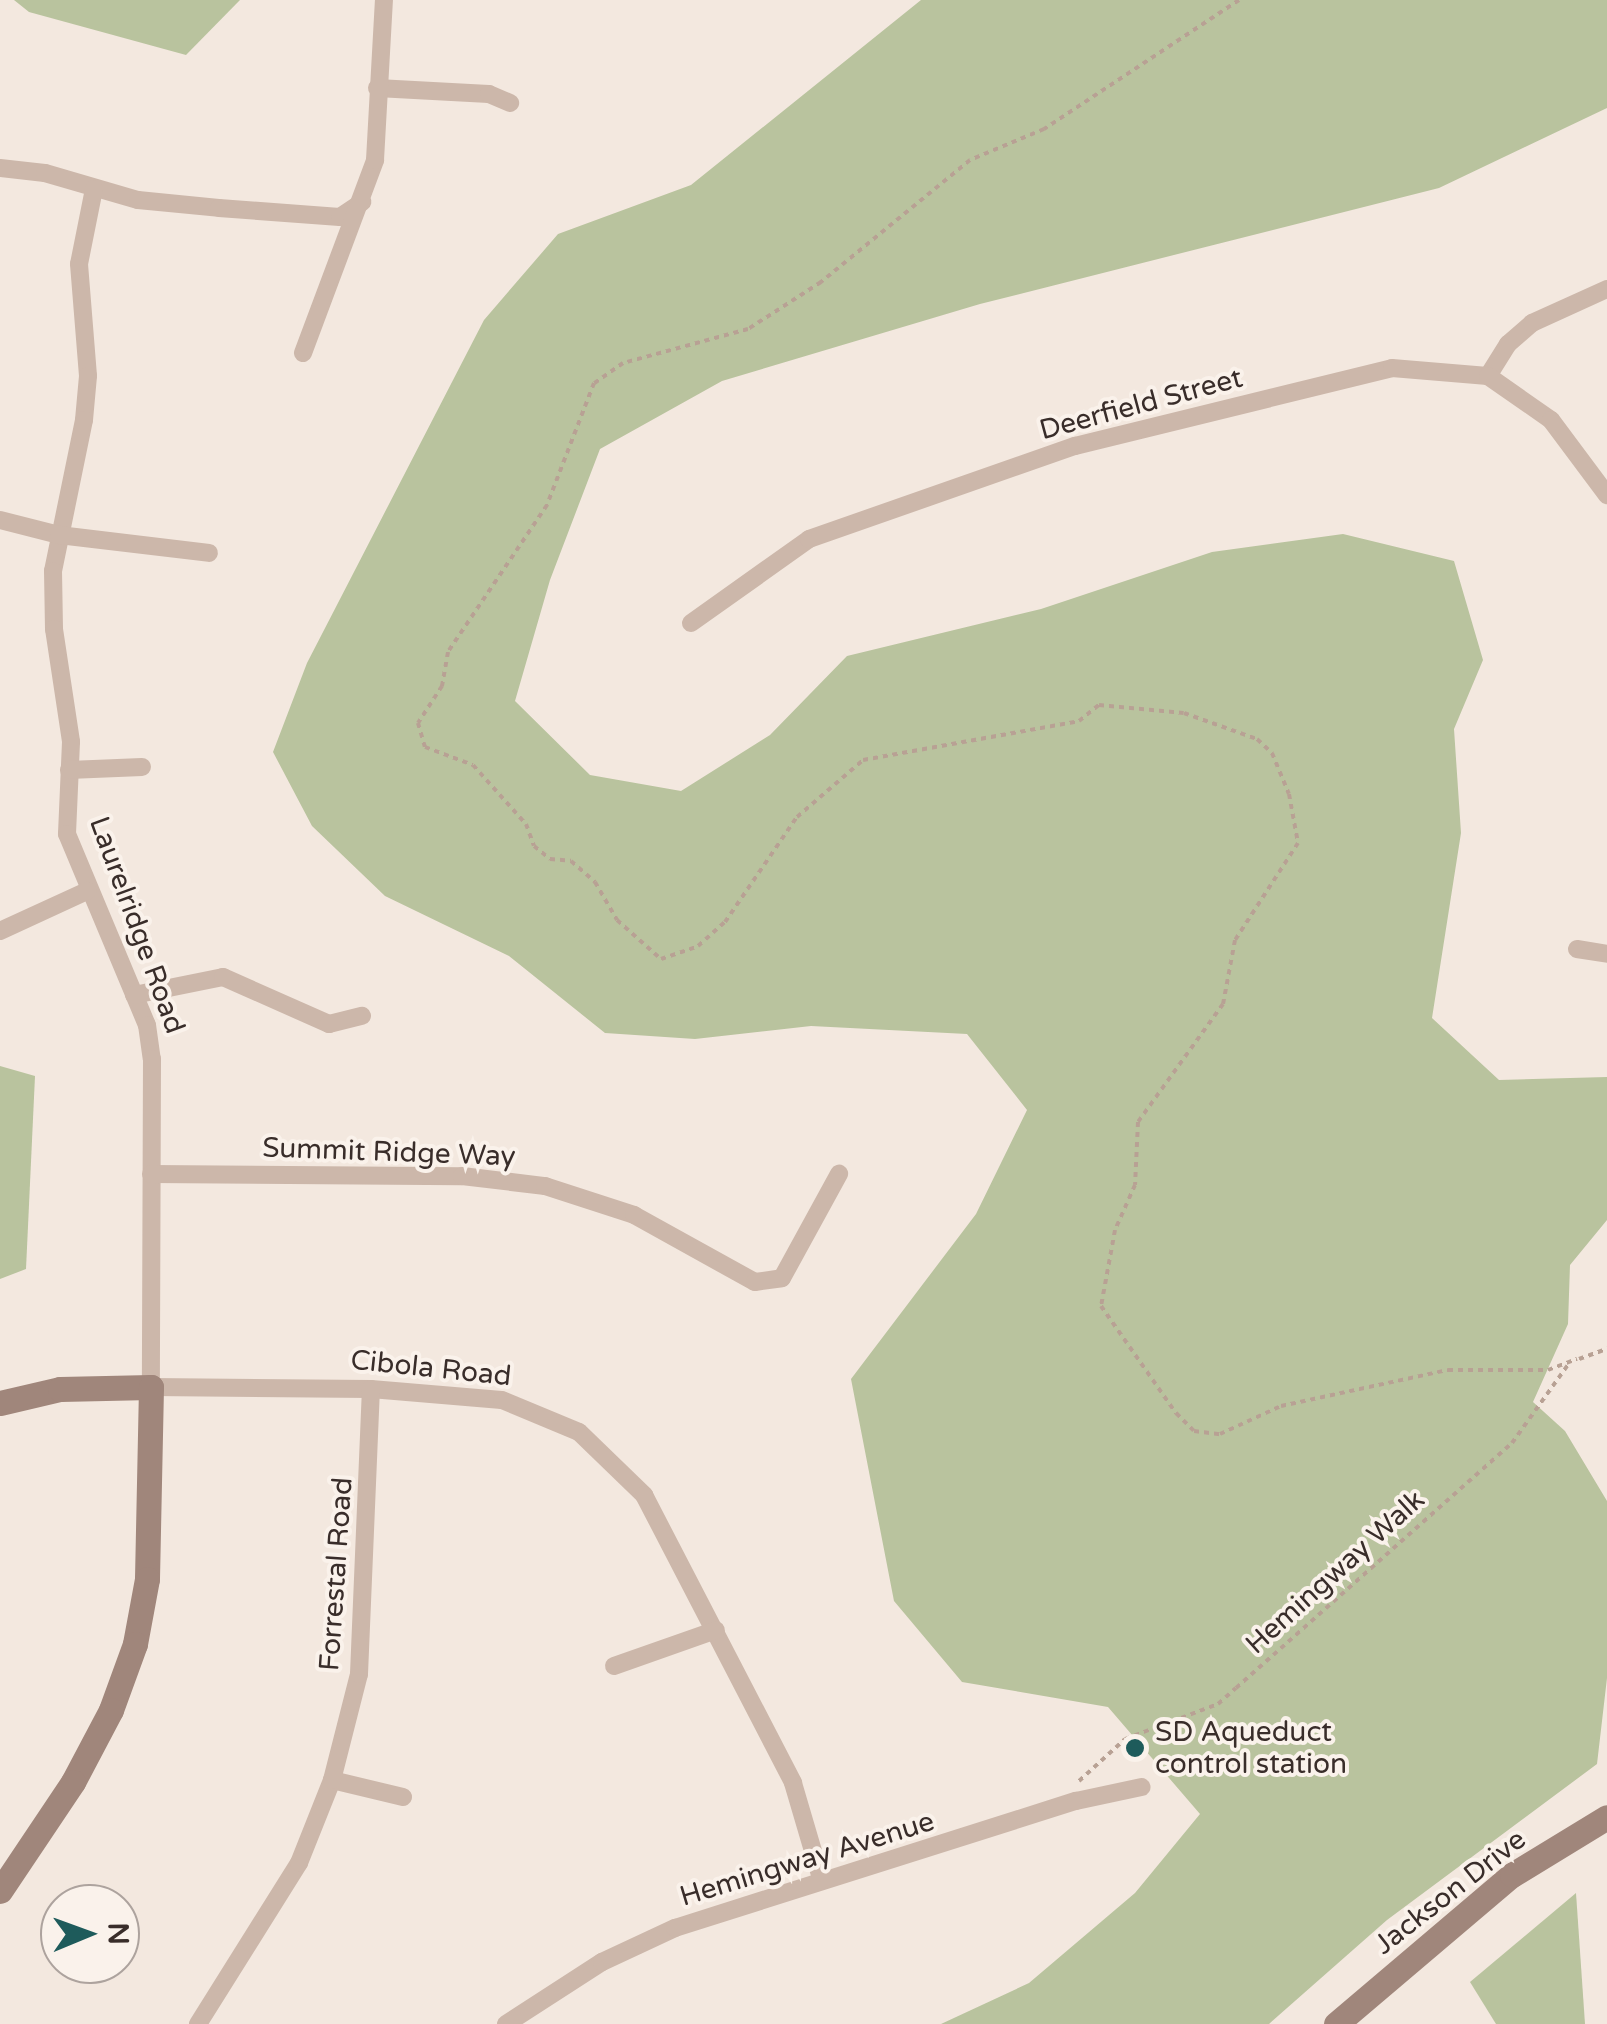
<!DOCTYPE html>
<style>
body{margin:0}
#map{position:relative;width:1607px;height:2024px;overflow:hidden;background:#f3e8df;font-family:"Varela Round",sans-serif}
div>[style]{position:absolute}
.green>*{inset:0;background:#b9c39e}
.path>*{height:4px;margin-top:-2px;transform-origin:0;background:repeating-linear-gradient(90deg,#b8a194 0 5px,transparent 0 10px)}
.street>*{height:18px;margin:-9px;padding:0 9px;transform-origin:9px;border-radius:9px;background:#ccb7aa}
.secondary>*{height:25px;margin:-12.5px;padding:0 12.5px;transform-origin:12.5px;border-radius:12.5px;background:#a0867b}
.dots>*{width:28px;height:28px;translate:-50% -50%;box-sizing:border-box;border:5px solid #faf2eb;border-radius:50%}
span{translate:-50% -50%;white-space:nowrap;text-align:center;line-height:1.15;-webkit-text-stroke:8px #faf2eb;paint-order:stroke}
.street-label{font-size:28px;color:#392d2a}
.poi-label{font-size:28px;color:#392d2a}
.left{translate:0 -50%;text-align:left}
.north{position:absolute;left:40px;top:1884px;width:100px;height:100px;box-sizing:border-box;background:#faf2eb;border:2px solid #ada39e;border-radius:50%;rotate:89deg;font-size:28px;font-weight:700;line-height:40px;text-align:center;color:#392d2a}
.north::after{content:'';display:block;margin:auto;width:35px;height:45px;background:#1e5b5b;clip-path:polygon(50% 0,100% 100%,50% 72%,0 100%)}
</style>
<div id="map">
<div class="green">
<i style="clip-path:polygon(14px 0,240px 0,186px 55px,29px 12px)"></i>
<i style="clip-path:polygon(921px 0,1607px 0,1607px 108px,1439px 188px,980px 304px,722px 381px,600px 449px,550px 580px,515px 701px,590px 775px,681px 791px,770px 735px,847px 656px,1041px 609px,1212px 552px,1343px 534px,1454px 561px,1483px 660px,1454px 729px,1461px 833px,1432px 1018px,1499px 1080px,1607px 1077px,1607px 1220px,1570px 1265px,1568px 1324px,1533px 1402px,1565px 1431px,1607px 1501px,1607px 1678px,1597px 1764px,1387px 1920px,1269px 2024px,941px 2024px,1029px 1983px,1135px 1893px,1200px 1814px,1108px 1707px,962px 1682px,894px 1601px,851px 1379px,976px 1214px,1027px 1110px,967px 1034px,811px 1026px,695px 1039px,605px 1033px,509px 956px,385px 896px,312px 826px,273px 752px,307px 663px,484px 320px,558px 234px,691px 185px)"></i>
<i style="clip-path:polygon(0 1066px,35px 1076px,26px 1269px,0 1279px)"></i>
<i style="clip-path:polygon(1576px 1893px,1585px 2024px,1496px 2024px,1470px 1982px)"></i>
</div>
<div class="path">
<i style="left:1239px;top:0;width:234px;rotate:146.5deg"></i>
<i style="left:1044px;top:129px;width:80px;rotate:157.3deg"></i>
<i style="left:970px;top:160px;width:193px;rotate:140.7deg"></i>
<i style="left:821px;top:282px;width:87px;rotate:147.2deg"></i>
<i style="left:748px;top:329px;width:130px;rotate:164.8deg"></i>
<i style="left:623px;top:363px;width:35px;rotate:145deg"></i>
<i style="left:594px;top:383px;width:131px;rotate:111.1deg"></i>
<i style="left:547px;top:505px;width:177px;rotate:124deg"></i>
<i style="left:448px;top:652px;width:35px;rotate:100deg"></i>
<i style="left:442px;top:686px;width:44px;rotate:123deg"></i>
<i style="left:418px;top:723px;width:25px;rotate:74deg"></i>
<i style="left:425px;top:747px;width:51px;rotate:20.6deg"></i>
<i style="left:473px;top:765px;width:79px;rotate:48.1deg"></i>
<i style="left:526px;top:824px;width:23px;rotate:70deg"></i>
<i style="left:534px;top:846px;width:21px;rotate:39deg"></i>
<i style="left:550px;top:859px;width:21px;rotate:5deg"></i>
<i style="left:571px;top:861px;width:32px;rotate:41deg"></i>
<i style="left:595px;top:882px;width:44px;rotate:59.9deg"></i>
<i style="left:617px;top:920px;width:59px;rotate:41.6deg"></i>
<i style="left:661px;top:959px;width:39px;rotate:-19deg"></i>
<i style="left:698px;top:946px;width:36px;rotate:-42deg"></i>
<i style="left:725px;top:922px;width:127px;rotate:-55.6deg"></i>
<i style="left:797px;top:817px;width:87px;rotate:-40.8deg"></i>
<i style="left:863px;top:760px;width:219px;rotate:-10.2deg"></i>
<i style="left:1079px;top:721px;width:26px;rotate:-39deg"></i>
<i style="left:1099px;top:705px;width:85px;rotate:5.4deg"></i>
<i style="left:1184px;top:713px;width:77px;rotate:19.6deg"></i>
<i style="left:1257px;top:739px;width:21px;rotate:43deg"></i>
<i style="left:1272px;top:753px;width:44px;rotate:67.5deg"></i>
<i style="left:1289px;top:794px;width:50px;rotate:79.6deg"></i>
<i style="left:1298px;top:843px;width:116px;rotate:123deg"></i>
<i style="left:1235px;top:940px;width:65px;rotate:100.6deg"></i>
<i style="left:1223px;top:1004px;width:145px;rotate:125.8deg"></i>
<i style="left:1138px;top:1122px;width:63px;rotate:92.7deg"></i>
<i style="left:1135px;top:1185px;width:49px;rotate:114deg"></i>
<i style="left:1115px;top:1230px;width:77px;rotate:100.4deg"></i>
<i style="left:1101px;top:1306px;width:131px;rotate:55deg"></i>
<i style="left:1176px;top:1413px;width:25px;rotate:45deg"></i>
<i style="left:1194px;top:1431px;width:26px;rotate:7deg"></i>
<i style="left:1220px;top:1434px;width:67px;rotate:-24.7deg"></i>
<i style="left:1281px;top:1406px;width:171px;rotate:-12.2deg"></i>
<i style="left:1448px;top:1370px;width:100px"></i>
<i style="left:1548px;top:1370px;width:31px;rotate:-21deg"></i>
<i style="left:1579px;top:1359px;width:30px;rotate:-20deg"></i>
<i style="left:1079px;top:1781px;width:62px;rotate:-42.4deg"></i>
<i style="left:1125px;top:1739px;width:99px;rotate:-20.6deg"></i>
<i style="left:1218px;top:1704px;width:24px;rotate:-42deg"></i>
<i style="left:1236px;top:1688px;width:369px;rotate:-41.6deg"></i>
<i style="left:1512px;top:1443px;width:100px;rotate:-54.4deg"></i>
</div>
<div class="street">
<i style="left:377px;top:88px;width:112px;rotate:3.1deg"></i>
<i style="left:489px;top:94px;width:23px;rotate:23deg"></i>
<i style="left:0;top:168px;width:45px;rotate:6.3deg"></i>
<i style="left:45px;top:173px;width:97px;rotate:16.2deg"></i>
<i style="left:138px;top:200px;width:81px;rotate:5.6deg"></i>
<i style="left:219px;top:208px;width:121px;rotate:4.3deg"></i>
<i style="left:340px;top:217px;width:27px;rotate:-34deg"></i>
<i style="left:94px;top:189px;width:76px;rotate:101.3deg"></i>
<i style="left:79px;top:264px;width:112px;rotate:85.4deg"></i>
<i style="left:88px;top:376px;width:44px;rotate:95.2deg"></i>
<i style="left:84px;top:420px;width:154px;rotate:101.6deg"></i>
<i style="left:53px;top:571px;width:58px;rotate:89deg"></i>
<i style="left:54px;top:629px;width:114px;rotate:81.4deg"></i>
<i style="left:71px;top:742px;width:92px;rotate:92.5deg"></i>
<i style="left:67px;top:834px;width:207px;rotate:67.3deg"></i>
<i style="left:147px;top:1025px;width:34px;rotate:82deg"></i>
<i style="left:152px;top:1059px;width:328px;rotate:90.2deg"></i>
<i style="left:151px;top:1387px;width:220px;rotate:0.5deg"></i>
<i style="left:371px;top:1389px;width:131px;rotate:4.8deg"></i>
<i style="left:502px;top:1400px;width:83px;rotate:22.6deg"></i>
<i style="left:579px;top:1432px;width:91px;rotate:44.1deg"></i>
<i style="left:644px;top:1495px;width:324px;rotate:62.6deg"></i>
<i style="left:793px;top:1783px;width:99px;rotate:73.6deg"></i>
<i style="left:303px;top:353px;width:206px;rotate:-69.5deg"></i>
<i style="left:375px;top:160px;width:160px;rotate:-86.8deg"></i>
<i style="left:1488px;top:376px;width:38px;rotate:-58deg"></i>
<i style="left:1508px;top:344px;width:32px;rotate:-41deg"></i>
<i style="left:1532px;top:323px;width:82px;rotate:-24.4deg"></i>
<i style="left:0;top:520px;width:61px;rotate:14.3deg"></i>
<i style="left:59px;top:535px;width:151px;rotate:6.8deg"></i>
<i style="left:691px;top:623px;width:145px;rotate:-35.4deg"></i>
<i style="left:809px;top:539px;width:282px;rotate:-19.3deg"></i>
<i style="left:1075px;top:446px;width:326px;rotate:-13.8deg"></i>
<i style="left:1392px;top:368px;width:96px;rotate:4.8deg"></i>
<i style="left:1488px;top:376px;width:77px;rotate:34.9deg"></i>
<i style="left:1551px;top:420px;width:94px;rotate:53.3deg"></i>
<i style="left:69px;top:770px;width:73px;rotate:-2.4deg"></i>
<i style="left:0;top:931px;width:96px;rotate:-24.7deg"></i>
<i style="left:1577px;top:949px;width:30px;rotate:9deg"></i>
<i style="left:134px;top:995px;width:91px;rotate:-11.4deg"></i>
<i style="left:223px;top:977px;width:116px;rotate:23.9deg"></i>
<i style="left:329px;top:1024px;width:34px;rotate:-14deg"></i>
<i style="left:151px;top:1174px;width:311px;rotate:0.4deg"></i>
<i style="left:462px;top:1176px;width:84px;rotate:6.9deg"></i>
<i style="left:545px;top:1186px;width:94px;rotate:18deg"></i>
<i style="left:634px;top:1215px;width:138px;rotate:29deg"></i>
<i style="left:755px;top:1282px;width:27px;rotate:-8deg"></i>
<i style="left:782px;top:1278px;width:119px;rotate:-61.3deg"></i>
<i style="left:614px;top:1666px;width:108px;rotate:-19.4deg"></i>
<i style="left:332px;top:1780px;width:73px;rotate:13.5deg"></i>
<i style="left:198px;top:2024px;width:190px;rotate:-57.9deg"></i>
<i style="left:299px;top:1863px;width:89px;rotate:-68.3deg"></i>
<i style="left:332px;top:1780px;width:109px;rotate:-75.7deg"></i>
<i style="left:359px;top:1674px;width:285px;rotate:-87.6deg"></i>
<i style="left:506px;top:2024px;width:114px;rotate:-32.9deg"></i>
<i style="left:602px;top:1962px;width:81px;rotate:-25deg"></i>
<i style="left:675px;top:1928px;width:421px;rotate:-17.6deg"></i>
<i style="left:1076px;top:1801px;width:67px;rotate:-12deg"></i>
</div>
<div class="secondary">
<i style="left:0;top:1403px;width:62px;rotate:-13.1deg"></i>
<i style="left:60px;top:1389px;width:91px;rotate:-1.3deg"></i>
<i style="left:151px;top:1387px;width:192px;rotate:91.2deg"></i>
<i style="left:147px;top:1579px;width:66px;rotate:100.5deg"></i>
<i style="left:135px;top:1644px;width:70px;rotate:110deg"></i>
<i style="left:111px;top:1710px;width:81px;rotate:117.8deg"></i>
<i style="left:73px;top:1782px;width:131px;rotate:123.8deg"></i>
<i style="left:1336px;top:2024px;width:231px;rotate:-40.3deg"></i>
<i style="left:1512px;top:1875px;width:111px;rotate:-31.4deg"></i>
</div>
<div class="dots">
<i style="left:1135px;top:1748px;background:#1e5b5b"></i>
</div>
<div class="street-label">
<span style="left:1141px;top:404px;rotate:-15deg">Deerfield Street</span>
<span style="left:137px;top:925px;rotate:70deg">Laurelridge Road</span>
<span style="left:389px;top:1152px;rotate:2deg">Summit Ridge Way</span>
<span style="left:431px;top:1368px;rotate:6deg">Cibola Road</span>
<span style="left:1335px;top:1572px;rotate:-42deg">Hemingway Walk</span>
<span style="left:336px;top:1574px;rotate:-86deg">Forrestal Road</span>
<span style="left:807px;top:1859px;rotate:-17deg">Hemingway Avenue</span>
<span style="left:1450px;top:1892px;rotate:-38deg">Jackson Drive</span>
</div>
<div class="poi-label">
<span class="left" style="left:1155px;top:1748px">SD Aqueduct<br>control station</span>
</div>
<div class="north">N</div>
</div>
